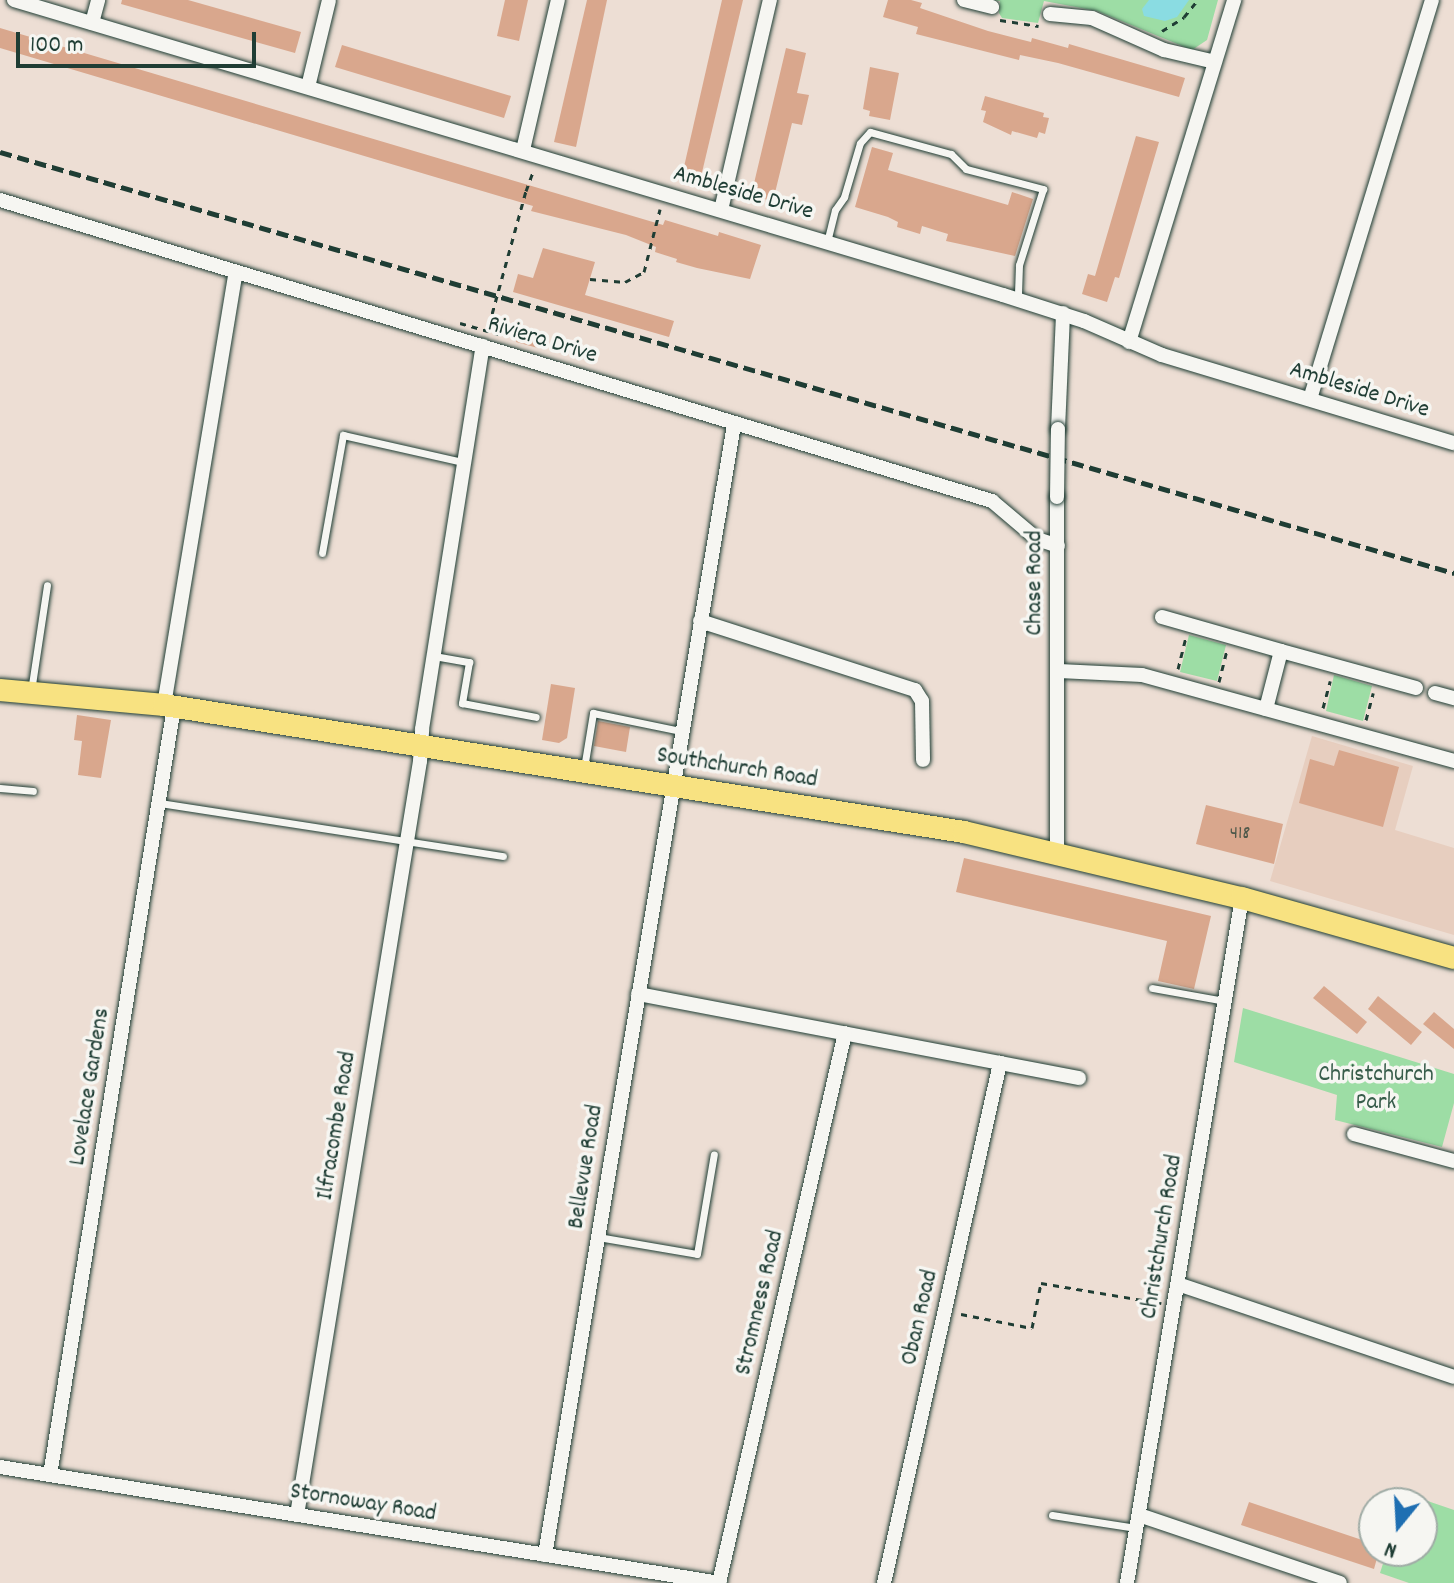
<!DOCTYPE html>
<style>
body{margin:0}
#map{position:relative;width:1454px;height:1583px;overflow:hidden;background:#edded4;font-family:Dekko,sans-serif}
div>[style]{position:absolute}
.built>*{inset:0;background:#e7cebf}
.green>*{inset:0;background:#9ddda5}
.water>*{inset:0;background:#8adce2}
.building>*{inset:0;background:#d9a78d}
.path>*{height:3px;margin-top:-1.5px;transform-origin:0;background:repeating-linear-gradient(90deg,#1f3d34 0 6px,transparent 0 12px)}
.roads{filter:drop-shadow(0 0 2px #1f3d34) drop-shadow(0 0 2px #1f3d34)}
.service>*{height:7px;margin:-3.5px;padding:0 3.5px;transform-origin:3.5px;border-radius:3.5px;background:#f6f6f2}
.minor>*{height:14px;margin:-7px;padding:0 7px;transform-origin:7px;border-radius:7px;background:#f6f6f2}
.primary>*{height:22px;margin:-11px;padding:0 11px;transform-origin:11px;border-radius:11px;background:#f8e281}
.rail>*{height:5px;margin-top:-2.5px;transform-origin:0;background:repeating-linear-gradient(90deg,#1f3d34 0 12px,transparent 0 18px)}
.path-bridge>*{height:3px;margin-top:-1.5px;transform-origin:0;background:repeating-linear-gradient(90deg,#1f3d34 0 6px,transparent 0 12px)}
.bridges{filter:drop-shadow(0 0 2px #1f3d34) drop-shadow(0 0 2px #1f3d34)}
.minor-bridge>*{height:14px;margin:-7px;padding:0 7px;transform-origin:7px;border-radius:7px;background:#f6f6f2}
span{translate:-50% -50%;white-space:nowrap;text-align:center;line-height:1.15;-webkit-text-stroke:7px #f6f6f2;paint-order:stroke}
.number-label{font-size:20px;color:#4e584a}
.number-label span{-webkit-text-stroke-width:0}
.street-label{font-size:24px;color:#1f3d34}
.park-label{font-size:24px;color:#385d4b}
.north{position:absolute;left:1358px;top:1487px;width:80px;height:80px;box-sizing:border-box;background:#f6f6f2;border:2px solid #a0aca6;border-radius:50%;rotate:198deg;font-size:22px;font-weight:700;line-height:32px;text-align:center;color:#1f3d34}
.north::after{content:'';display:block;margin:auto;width:28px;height:36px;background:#1f6fb2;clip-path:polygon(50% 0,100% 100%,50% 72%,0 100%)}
.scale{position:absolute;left:16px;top:32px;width:240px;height:36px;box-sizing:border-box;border:4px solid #1f3d34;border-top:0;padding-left:10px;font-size:24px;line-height:28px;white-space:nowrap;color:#1f3d34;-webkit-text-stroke:6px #f6f6f2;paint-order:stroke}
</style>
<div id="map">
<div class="built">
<i style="clip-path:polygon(1312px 736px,1413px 766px,1395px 830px,1454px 848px,1454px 935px,1270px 881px)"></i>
</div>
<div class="green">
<i style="clip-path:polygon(993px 0,1218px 0,1207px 40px,1192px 50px,1097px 11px,1044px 1px,1038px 23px,1002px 18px,999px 13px,1000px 1px)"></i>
<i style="clip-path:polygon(1189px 635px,1226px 645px,1217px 681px,1180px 672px)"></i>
<i style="clip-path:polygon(1334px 675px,1372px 686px,1363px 721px,1326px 711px)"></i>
<i style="clip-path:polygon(1243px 1008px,1454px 1074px,1454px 1103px,1442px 1147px,1335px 1120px,1337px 1095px,1234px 1062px)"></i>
<i style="clip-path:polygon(1407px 1494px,1454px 1510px,1454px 1583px,1409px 1583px,1380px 1573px,1387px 1551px,1422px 1551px,1422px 1503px,1404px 1503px)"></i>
</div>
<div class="water">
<i style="clip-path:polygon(1149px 0,1189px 0,1177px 17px,1165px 21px,1144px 16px,1142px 9px)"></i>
</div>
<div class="building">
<i style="clip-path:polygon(122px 0,188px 0,301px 32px,295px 53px,121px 4px)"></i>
<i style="clip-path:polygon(505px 0,528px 0,519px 41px,497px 36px)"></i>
<i style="clip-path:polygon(587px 0,607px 0,576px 147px,554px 142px)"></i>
<i style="clip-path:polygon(722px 0,743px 0,699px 185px,681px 180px)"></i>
<i style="clip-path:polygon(888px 0,911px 0,922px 3px,920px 8px,988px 31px,1031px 42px,1032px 38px,1068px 48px,1069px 44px,1185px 78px,1179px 97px,1058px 63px,1020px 55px,1019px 60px,916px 34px,918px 27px,883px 17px)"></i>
<i style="clip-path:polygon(0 28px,663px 225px,665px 220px,718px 236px,719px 232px,761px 245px,750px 279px,697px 268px,676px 262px,677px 259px,655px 252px,656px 247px,626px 235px,531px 211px,533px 206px,0 48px)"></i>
<i style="clip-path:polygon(342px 45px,511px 96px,504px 118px,335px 67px)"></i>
<i style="clip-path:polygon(786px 48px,806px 53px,797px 93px,809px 95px,802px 125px,792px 123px,773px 201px,751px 196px)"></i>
<i style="clip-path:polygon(870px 67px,899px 73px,890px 120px,869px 116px,870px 111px,863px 109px)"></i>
<i style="clip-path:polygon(985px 96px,1044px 113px,1043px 117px,1049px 118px,1045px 134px,1039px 132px,1037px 138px,1012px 131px,1011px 135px,983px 122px,986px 111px,981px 110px)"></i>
<i style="clip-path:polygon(1136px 136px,1159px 142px,1119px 278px,1115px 277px,1107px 302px,1082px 294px,1088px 274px,1095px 276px)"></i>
<i style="clip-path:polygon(872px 147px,893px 153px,888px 170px,1008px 205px,1012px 192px,1033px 199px,1015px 256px,946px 241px,948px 234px,922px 226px,920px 234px,897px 227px,898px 222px,888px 217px,855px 207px)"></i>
<i style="clip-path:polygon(543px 248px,595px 262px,585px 295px,674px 321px,669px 337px,513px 292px,518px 274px,533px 278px)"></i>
<i style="clip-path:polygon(521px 326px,544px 333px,538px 348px,516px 342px)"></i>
<i style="clip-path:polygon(551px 684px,575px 688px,567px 738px,559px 743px,542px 740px)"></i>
<i style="clip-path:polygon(77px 715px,111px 720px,101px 778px,78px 775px,82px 741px,74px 740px)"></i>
<i style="clip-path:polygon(598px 721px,630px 727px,626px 752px,594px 746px)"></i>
<i style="clip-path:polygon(1339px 750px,1399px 767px,1383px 827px,1299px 803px,1310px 759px,1334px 766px)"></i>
<i style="clip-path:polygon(1206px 805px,1283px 824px,1274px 864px,1196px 844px)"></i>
<i style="clip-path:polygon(964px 858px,1211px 916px,1194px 989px,1158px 981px,1167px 941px,956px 892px)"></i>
<i style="clip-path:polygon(1324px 986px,1367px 1022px,1357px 1034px,1313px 998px)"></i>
<i style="clip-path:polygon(1378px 996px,1422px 1032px,1411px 1045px,1368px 1009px)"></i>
<i style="clip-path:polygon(1434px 1012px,1454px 1029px,1454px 1049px,1423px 1024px)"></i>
<i style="clip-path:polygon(1249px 1502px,1374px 1544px,1374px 1551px,1379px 1551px,1374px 1569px,1241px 1525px)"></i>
</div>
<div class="path">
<i style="left:1000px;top:20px;width:39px;rotate:9deg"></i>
<i style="left:1162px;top:31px;width:26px;rotate:-32deg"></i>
<i style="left:1184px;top:17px;width:22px;rotate:-51deg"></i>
<i style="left:526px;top:191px;width:20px;rotate:-70deg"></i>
<i style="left:590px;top:279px;width:35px;rotate:5deg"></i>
<i style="left:625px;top:282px;width:21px;rotate:-28deg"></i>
<i style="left:644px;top:272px;width:65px;rotate:-75.7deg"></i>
<i style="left:460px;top:323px;width:40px;rotate:16deg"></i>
<i style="left:1178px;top:669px;width:32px;rotate:-76deg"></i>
<i style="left:1219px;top:682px;width:32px;rotate:-76deg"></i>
<i style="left:1323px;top:708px;width:28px;rotate:-75deg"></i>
<i style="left:1366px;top:720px;width:28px;rotate:-75deg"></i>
<i style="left:961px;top:1314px;width:72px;rotate:11.2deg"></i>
<i style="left:1032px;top:1328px;width:46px;rotate:-78.7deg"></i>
<i style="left:1041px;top:1283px;width:122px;rotate:9.5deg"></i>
</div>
<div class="roads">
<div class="service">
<i style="left:827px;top:242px;width:33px;rotate:-76deg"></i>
<i style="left:835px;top:210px;width:16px;rotate:-55deg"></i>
<i style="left:844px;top:197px;width:56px;rotate:-73.5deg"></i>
<i style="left:860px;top:143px;width:15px;rotate:-48deg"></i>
<i style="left:870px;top:132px;width:84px;rotate:15.2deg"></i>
<i style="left:951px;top:154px;width:21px;rotate:45deg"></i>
<i style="left:966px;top:169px;width:80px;rotate:14.6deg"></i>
<i style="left:1043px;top:189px;width:80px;rotate:107.5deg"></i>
<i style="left:1019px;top:265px;width:34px;rotate:92deg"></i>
<i style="left:322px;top:553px;width:120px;rotate:-79.9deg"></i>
<i style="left:343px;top:435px;width:123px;rotate:12.7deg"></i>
<i style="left:434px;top:656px;width:36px;rotate:10deg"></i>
<i style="left:469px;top:662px;width:42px;rotate:99.7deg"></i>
<i style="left:462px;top:703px;width:75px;rotate:10.7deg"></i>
<i style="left:31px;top:691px;width:107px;rotate:-81.4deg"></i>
<i style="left:584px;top:768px;width:56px;rotate:-80.7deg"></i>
<i style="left:593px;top:713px;width:90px;rotate:11.6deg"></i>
<i style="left:0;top:788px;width:33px;rotate:5deg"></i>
<i style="left:160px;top:803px;width:347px;rotate:8.8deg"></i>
<i style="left:1152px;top:988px;width:74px;rotate:10.1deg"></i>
<i style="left:598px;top:1237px;width:100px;rotate:9.7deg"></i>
<i style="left:697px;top:1254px;width:101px;rotate:-80.4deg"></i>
<i style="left:1052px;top:1515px;width:85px;rotate:8.8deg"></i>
</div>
<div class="minor">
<i style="left:14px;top:0;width:1032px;rotate:16.61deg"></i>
<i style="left:1003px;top:295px;width:85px;rotate:17.8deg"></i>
<i style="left:1084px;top:321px;width:85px;rotate:23.6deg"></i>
<i style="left:1162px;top:355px;width:305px;rotate:16.8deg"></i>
<i style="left:964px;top:0;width:29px;rotate:14deg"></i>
<i style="left:1050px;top:14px;width:42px;rotate:5.4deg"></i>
<i style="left:1092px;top:18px;width:79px;rotate:24deg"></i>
<i style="left:1164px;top:50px;width:52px;rotate:13.2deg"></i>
<i style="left:92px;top:23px;width:24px;rotate:-75deg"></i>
<i style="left:308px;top:87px;width:89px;rotate:-76.4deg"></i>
<i style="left:523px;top:150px;width:154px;rotate:-76.9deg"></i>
<i style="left:0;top:200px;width:1037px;rotate:16.88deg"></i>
<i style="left:992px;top:501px;width:59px;rotate:40.2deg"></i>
<i style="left:1037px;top:539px;width:22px;rotate:18deg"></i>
<i style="left:721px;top:210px;width:216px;rotate:-76.9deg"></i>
<i style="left:1129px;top:342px;width:358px;rotate:-72.9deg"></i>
<i style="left:1310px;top:399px;width:417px;rotate:-73deg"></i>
<i style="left:1058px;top:429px;width:116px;rotate:-87.5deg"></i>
<i style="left:1162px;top:617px;width:124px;rotate:15.9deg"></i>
<i style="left:1281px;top:651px;width:60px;rotate:104.5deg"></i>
<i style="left:700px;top:621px;width:226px;rotate:17.8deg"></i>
<i style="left:915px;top:690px;width:13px;rotate:58deg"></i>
<i style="left:922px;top:701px;width:59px;rotate:89deg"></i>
<i style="left:1281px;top:651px;width:140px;rotate:15.3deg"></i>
<i style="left:1059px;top:671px;width:83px;rotate:2.8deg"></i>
<i style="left:1142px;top:675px;width:324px;rotate:15.4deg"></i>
<i style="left:1435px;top:693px;width:20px;rotate:15deg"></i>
<i style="left:164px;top:705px;width:439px;rotate:-80.6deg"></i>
<i style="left:1057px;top:853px;width:356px;rotate:-90deg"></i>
<i style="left:638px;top:994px;width:449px;rotate:10.8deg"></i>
<i style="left:1354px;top:1134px;width:104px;rotate:15.1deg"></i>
<i style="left:1178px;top:1284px;width:291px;rotate:18.6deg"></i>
<i style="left:0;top:1467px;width:729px;rotate:9.15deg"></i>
<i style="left:50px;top:1475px;width:778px;rotate:-80.83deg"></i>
<i style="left:297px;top:1515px;width:764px;rotate:-80.73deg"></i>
<i style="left:420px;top:761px;width:32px;rotate:-86deg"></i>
<i style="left:422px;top:729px;width:388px;rotate:-81deg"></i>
<i style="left:1139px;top:1515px;width:212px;rotate:18.7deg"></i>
<i style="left:545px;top:1555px;width:1147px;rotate:-80.51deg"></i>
<i style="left:719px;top:1583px;width:564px;rotate:-77.1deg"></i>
<i style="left:884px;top:1583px;width:533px;rotate:-77.42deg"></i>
<i style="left:1127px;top:1583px;width:695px;rotate:-80.47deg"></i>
</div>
<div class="primary">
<i style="left:0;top:690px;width:165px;rotate:5.2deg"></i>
<i style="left:164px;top:705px;width:810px;rotate:9.02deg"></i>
<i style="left:964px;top:832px;width:286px;rotate:13.4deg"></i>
<i style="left:1242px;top:898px;width:220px;rotate:15.8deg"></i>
</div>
</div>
<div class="rail">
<i style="left:0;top:152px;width:1514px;rotate:16.15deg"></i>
</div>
<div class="path-bridge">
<i style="left:489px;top:325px;width:139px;rotate:-74.6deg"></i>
</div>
<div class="bridges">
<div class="minor-bridge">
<i style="left:1057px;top:497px;width:68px;rotate:-89.2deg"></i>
</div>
</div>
<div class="number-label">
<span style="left:1240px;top:834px">418</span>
</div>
<div class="street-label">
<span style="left:743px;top:194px;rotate:16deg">Ambleside Drive</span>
<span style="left:542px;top:341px;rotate:17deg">Riviera Drive</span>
<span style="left:1359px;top:391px;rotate:17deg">Ambleside Drive</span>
<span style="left:1036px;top:583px;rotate:-90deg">Chase Road</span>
<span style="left:737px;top:769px;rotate:9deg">Southchurch Road</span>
<span style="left:91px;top:1087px;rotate:-81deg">Lovelace Gardens</span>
<span style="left:338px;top:1126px;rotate:-81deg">Ilfracombe Road</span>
<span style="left:587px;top:1167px;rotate:-81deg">Bellevue Road</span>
<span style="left:1163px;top:1237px;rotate:-81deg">Christchurch Road</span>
<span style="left:761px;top:1303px;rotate:-77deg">Stromness Road</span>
<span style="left:921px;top:1318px;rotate:-77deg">Oban Road</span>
<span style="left:363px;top:1504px;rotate:9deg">Stornoway Road</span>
</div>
<div class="park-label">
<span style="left:1376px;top:1090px">Christchurch<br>Park</span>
</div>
<div class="north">N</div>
<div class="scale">100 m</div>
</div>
